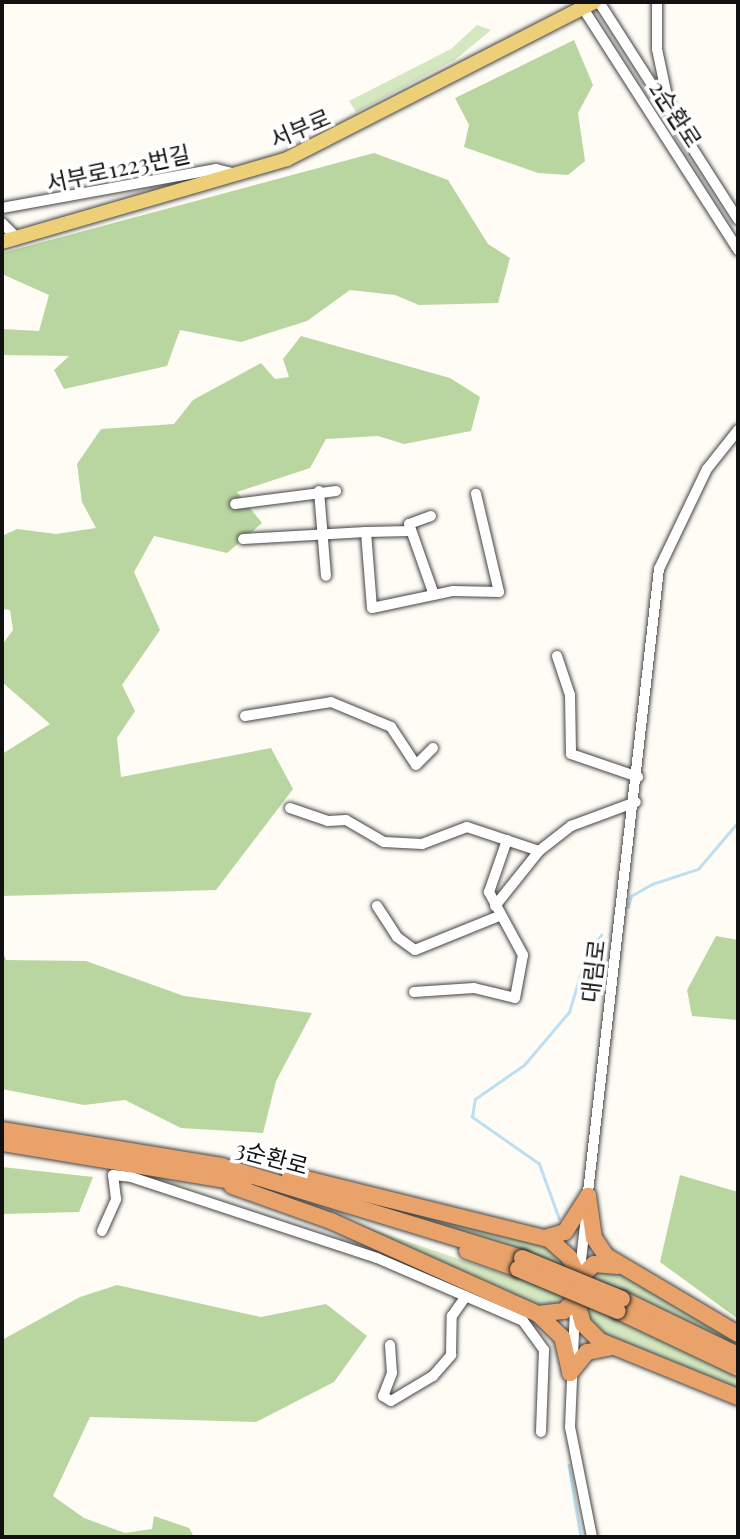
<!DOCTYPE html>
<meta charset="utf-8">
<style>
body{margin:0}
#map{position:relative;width:740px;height:1539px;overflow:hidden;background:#fefcf5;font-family:"Playfair Display","Noto Sans KR",serif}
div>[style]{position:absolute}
.green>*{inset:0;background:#d5e7c1}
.forest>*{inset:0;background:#b9d6a1}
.stream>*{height:2.5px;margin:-1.25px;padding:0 1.25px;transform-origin:1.25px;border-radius:1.25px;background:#bedff2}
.roads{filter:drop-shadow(0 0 2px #444) drop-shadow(0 0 2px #444)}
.minor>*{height:10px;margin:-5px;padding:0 5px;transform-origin:5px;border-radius:5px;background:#fff}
.major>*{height:14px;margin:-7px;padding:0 7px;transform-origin:7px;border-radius:7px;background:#edcf77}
.highway>*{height:16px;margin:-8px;padding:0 8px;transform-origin:8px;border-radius:8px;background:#e8a26a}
.bridges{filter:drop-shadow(0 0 2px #222) drop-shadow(0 0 2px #222)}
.highway-bridge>*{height:16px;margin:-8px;padding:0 8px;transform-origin:8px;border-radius:8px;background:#e8a26a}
span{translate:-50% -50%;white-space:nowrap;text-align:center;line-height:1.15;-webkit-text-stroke:7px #fff;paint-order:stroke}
.street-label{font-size:23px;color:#111}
.frame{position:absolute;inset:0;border:4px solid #111;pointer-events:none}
</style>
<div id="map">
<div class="green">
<i style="clip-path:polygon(477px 25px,491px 30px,455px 60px,356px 112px,349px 101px,451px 49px)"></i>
<i style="clip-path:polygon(320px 1187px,552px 1247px,566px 1266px,560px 1303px,544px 1310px,318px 1211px,544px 1288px,550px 1262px)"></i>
<i style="clip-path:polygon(610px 1268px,738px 1339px,738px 1349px,624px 1290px,615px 1316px,738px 1374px,738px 1392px,596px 1333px,585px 1310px,589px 1274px)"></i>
</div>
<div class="forest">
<i style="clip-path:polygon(574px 40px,593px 85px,578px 113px,585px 161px,568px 175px,538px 173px,464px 147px,469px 125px,455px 98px)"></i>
<i style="clip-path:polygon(374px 153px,448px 180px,488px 244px,510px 258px,498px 303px,419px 305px,395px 295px,350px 290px,307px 321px,241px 342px,180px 330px,167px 366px,64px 389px,54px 370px,69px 356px,2px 355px,2px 329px,39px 331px,49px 295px,2px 274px,2px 253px)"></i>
<i style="clip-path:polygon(301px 336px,450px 378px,480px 397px,471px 431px,404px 444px,378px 436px,326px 439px,310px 468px,237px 492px,262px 523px,227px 553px,154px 536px,134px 572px,160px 630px,122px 685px,135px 711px,117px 738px,121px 777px,271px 748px,293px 789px,216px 890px,2px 896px,2px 754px,50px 724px,2px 682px,2px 645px,13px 630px,10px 610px,2px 609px,2px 536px,17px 529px,56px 534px,96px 528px,82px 502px,77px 464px,101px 429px,174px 424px,193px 400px,261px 363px,275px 379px,289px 377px,283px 359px)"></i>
<i style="clip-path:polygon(716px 936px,738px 940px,738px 1020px,692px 1016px,687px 990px)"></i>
<i style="clip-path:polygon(2px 950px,6px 960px,86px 961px,184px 996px,312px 1013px,276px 1081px,263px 1133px,181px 1128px,125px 1100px,84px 1105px,2px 1089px)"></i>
<i style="clip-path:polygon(2px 1167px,93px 1177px,79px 1212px,2px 1214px)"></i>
<i style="clip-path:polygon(680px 1175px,738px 1192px,738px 1319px,660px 1262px)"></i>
<i style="clip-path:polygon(117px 1285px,261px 1317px,326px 1304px,367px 1336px,334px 1382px,256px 1422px,90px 1417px,53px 1496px,84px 1518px,125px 1533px,152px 1529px,154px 1516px,189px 1528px,194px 1537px,2px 1537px,2px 1340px,80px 1297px)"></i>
</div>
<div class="stream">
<i style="left:628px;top:907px;width:11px;rotate:-75deg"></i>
<i style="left:631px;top:896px;width:24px;rotate:-30deg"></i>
<i style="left:652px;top:884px;width:48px;rotate:-18.1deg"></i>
<i style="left:698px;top:869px;width:62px;rotate:-49.6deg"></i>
<i style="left:559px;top:1219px;width:59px;rotate:-110deg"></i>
<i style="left:539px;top:1164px;width:82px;rotate:-145deg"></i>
<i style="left:472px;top:1117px;width:18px;rotate:-81deg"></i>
<i style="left:475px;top:1099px;width:60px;rotate:-34.8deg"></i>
<i style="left:524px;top:1065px;width:70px;rotate:-49.7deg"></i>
<i style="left:569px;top:1012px;width:59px;rotate:-73.1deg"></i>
<i style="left:586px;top:956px;width:26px;rotate:-54deg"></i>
<i style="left:569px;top:1465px;width:73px;rotate:80.5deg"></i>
</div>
<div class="roads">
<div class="minor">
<i style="left:579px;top:2px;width:295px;rotate:57.3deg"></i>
<i style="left:599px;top:2px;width:258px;rotate:57.4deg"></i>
<i style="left:657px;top:2px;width:47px;rotate:90deg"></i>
<i style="left:657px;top:49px;width:58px;rotate:78.1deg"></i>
<i style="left:2px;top:208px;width:218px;rotate:-10.3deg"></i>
<i style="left:216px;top:169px;width:21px;rotate:14deg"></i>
<i style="left:2px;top:223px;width:21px;rotate:45deg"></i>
<i style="left:319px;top:491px;width:85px;rotate:85.3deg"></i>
<i style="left:235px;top:504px;width:102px;rotate:-7.3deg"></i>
<i style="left:431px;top:516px;width:23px;rotate:160deg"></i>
<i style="left:409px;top:524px;width:75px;rotate:70.6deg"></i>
<i style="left:366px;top:532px;width:45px;rotate:-1.3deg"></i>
<i style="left:243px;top:539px;width:123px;rotate:-3.3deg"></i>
<i style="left:366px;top:532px;width:76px;rotate:85.5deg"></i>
<i style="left:372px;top:608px;width:83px;rotate:-11.9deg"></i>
<i style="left:453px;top:591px;width:46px;rotate:1.2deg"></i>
<i style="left:499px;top:592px;width:101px;rotate:-103.2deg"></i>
<i style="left:557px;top:656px;width:41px;rotate:71.6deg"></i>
<i style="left:570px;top:695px;width:59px;rotate:89deg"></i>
<i style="left:571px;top:754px;width:71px;rotate:18.9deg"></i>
<i style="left:245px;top:716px;width:87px;rotate:-9.2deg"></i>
<i style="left:331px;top:702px;width:65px;rotate:22.6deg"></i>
<i style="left:391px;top:727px;width:45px;rotate:56.7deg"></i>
<i style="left:416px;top:765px;width:24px;rotate:-45deg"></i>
<i style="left:290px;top:808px;width:40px;rotate:18.9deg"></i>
<i style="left:328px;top:821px;width:18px;rotate:-3deg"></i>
<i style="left:346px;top:820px;width:44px;rotate:30.1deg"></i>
<i style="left:384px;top:842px;width:38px;rotate:3deg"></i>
<i style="left:422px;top:844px;width:48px;rotate:-20.7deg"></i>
<i style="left:467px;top:827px;width:76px;rotate:18.4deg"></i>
<i style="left:539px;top:851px;width:41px;rotate:-38deg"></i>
<i style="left:571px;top:826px;width:69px;rotate:-20.3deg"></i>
<i style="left:377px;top:906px;width:37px;rotate:57deg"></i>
<i style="left:397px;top:937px;width:22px;rotate:36deg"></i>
<i style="left:415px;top:950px;width:91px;rotate:-22deg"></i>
<i style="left:495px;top:906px;width:70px;rotate:-51.3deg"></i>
<i style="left:414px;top:992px;width:60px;rotate:-3.8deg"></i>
<i style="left:474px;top:988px;width:42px;rotate:13.7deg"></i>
<i style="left:515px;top:998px;width:44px;rotate:-79.5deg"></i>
<i style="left:523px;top:955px;width:72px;rotate:-118.4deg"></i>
<i style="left:489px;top:892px;width:55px;rotate:-70.9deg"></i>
<i style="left:587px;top:1201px;width:636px;rotate:-83.5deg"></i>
<i style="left:659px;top:569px;width:111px;rotate:-64.4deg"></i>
<i style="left:707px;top:469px;width:50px;rotate:-51.5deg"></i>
<i style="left:102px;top:1231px;width:35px;rotate:-66deg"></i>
<i style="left:116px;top:1199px;width:24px;rotate:-97deg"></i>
<i style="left:113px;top:1175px;width:18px;rotate:6deg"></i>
<i style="left:131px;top:1177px;width:259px;rotate:18.2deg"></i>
<i style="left:377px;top:1258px;width:159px;rotate:23.3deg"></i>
<i style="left:523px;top:1321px;width:36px;rotate:54deg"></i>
<i style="left:544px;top:1350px;width:82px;rotate:92.1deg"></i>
<i style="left:579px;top:1278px;width:61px;rotate:-83.5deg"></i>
<i style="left:575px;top:1308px;width:119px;rotate:92.4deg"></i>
<i style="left:570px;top:1427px;width:112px;rotate:78.7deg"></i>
<i style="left:390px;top:1345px;width:28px;rotate:86deg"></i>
<i style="left:392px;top:1373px;width:25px;rotate:111deg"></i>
<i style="left:383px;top:1396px;width:9px;rotate:32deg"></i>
<i style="left:391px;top:1401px;width:49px;rotate:-30.8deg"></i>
<i style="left:433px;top:1376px;width:28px;rotate:-49deg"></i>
<i style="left:451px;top:1355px;width:39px;rotate:-89deg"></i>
<i style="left:452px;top:1316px;width:24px;rotate:-55deg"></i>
</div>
<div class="major">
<i style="left:2px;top:242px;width:297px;rotate:-16.2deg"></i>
<i style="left:287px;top:159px;width:345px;rotate:-27.1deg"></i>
</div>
<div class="highway">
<i style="left:2px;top:1130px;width:222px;rotate:9.3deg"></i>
<i style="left:221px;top:1166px;width:315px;rotate:17deg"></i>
<i style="left:2px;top:1143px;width:245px;rotate:9.4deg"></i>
<i style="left:290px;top:1175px;width:267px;rotate:13.9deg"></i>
<i style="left:549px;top:1239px;width:27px;rotate:42deg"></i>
<i style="left:569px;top:1257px;width:24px;rotate:66deg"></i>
<i style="left:232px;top:1186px;width:105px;rotate:19.5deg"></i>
<i style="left:331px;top:1221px;width:227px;rotate:24.2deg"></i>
<i style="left:538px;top:1314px;width:33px;rotate:44deg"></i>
<i style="left:562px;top:1337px;width:37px;rotate:77deg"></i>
<i style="left:588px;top:1196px;width:42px;rotate:81.9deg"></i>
<i style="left:594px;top:1238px;width:22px;rotate:56deg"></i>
<i style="left:606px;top:1256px;width:153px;rotate:30.6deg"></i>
<i style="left:545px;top:1238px;width:21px;rotate:-17deg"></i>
<i style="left:565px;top:1232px;width:43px;rotate:-57.4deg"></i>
<i style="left:467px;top:1251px;width:54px;rotate:19.4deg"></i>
<i style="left:579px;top:1279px;width:21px;rotate:-45deg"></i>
<i style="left:594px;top:1264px;width:23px;rotate:5deg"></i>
<i style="left:576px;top:1298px;width:27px;rotate:75deg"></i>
<i style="left:583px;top:1324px;width:24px;rotate:45deg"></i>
<i style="left:600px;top:1341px;width:149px;rotate:22.1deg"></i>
<i style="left:622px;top:1299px;width:129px;rotate:25.8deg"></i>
<i style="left:618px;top:1311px;width:133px;rotate:25.4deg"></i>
<i style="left:538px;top:1314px;width:26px;rotate:-7deg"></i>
<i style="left:564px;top:1311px;width:18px;rotate:-47deg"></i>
<i style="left:570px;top:1373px;width:27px;rotate:-51deg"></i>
<i style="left:587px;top:1352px;width:25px;rotate:-11deg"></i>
</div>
</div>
<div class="bridges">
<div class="highway-bridge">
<i style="left:522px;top:1258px;width:108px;rotate:22.3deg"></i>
<i style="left:518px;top:1269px;width:108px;rotate:22.8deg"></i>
</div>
</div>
<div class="street-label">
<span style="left:676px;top:114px;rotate:57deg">2순환로</span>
<span style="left:300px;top:128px;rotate:-23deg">서부로</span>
<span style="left:118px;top:168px;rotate:-12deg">서부로1223번길</span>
<span style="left:593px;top:971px;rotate:-83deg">대림로</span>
<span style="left:272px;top:1157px;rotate:15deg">3순환로</span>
</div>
<div class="frame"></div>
</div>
